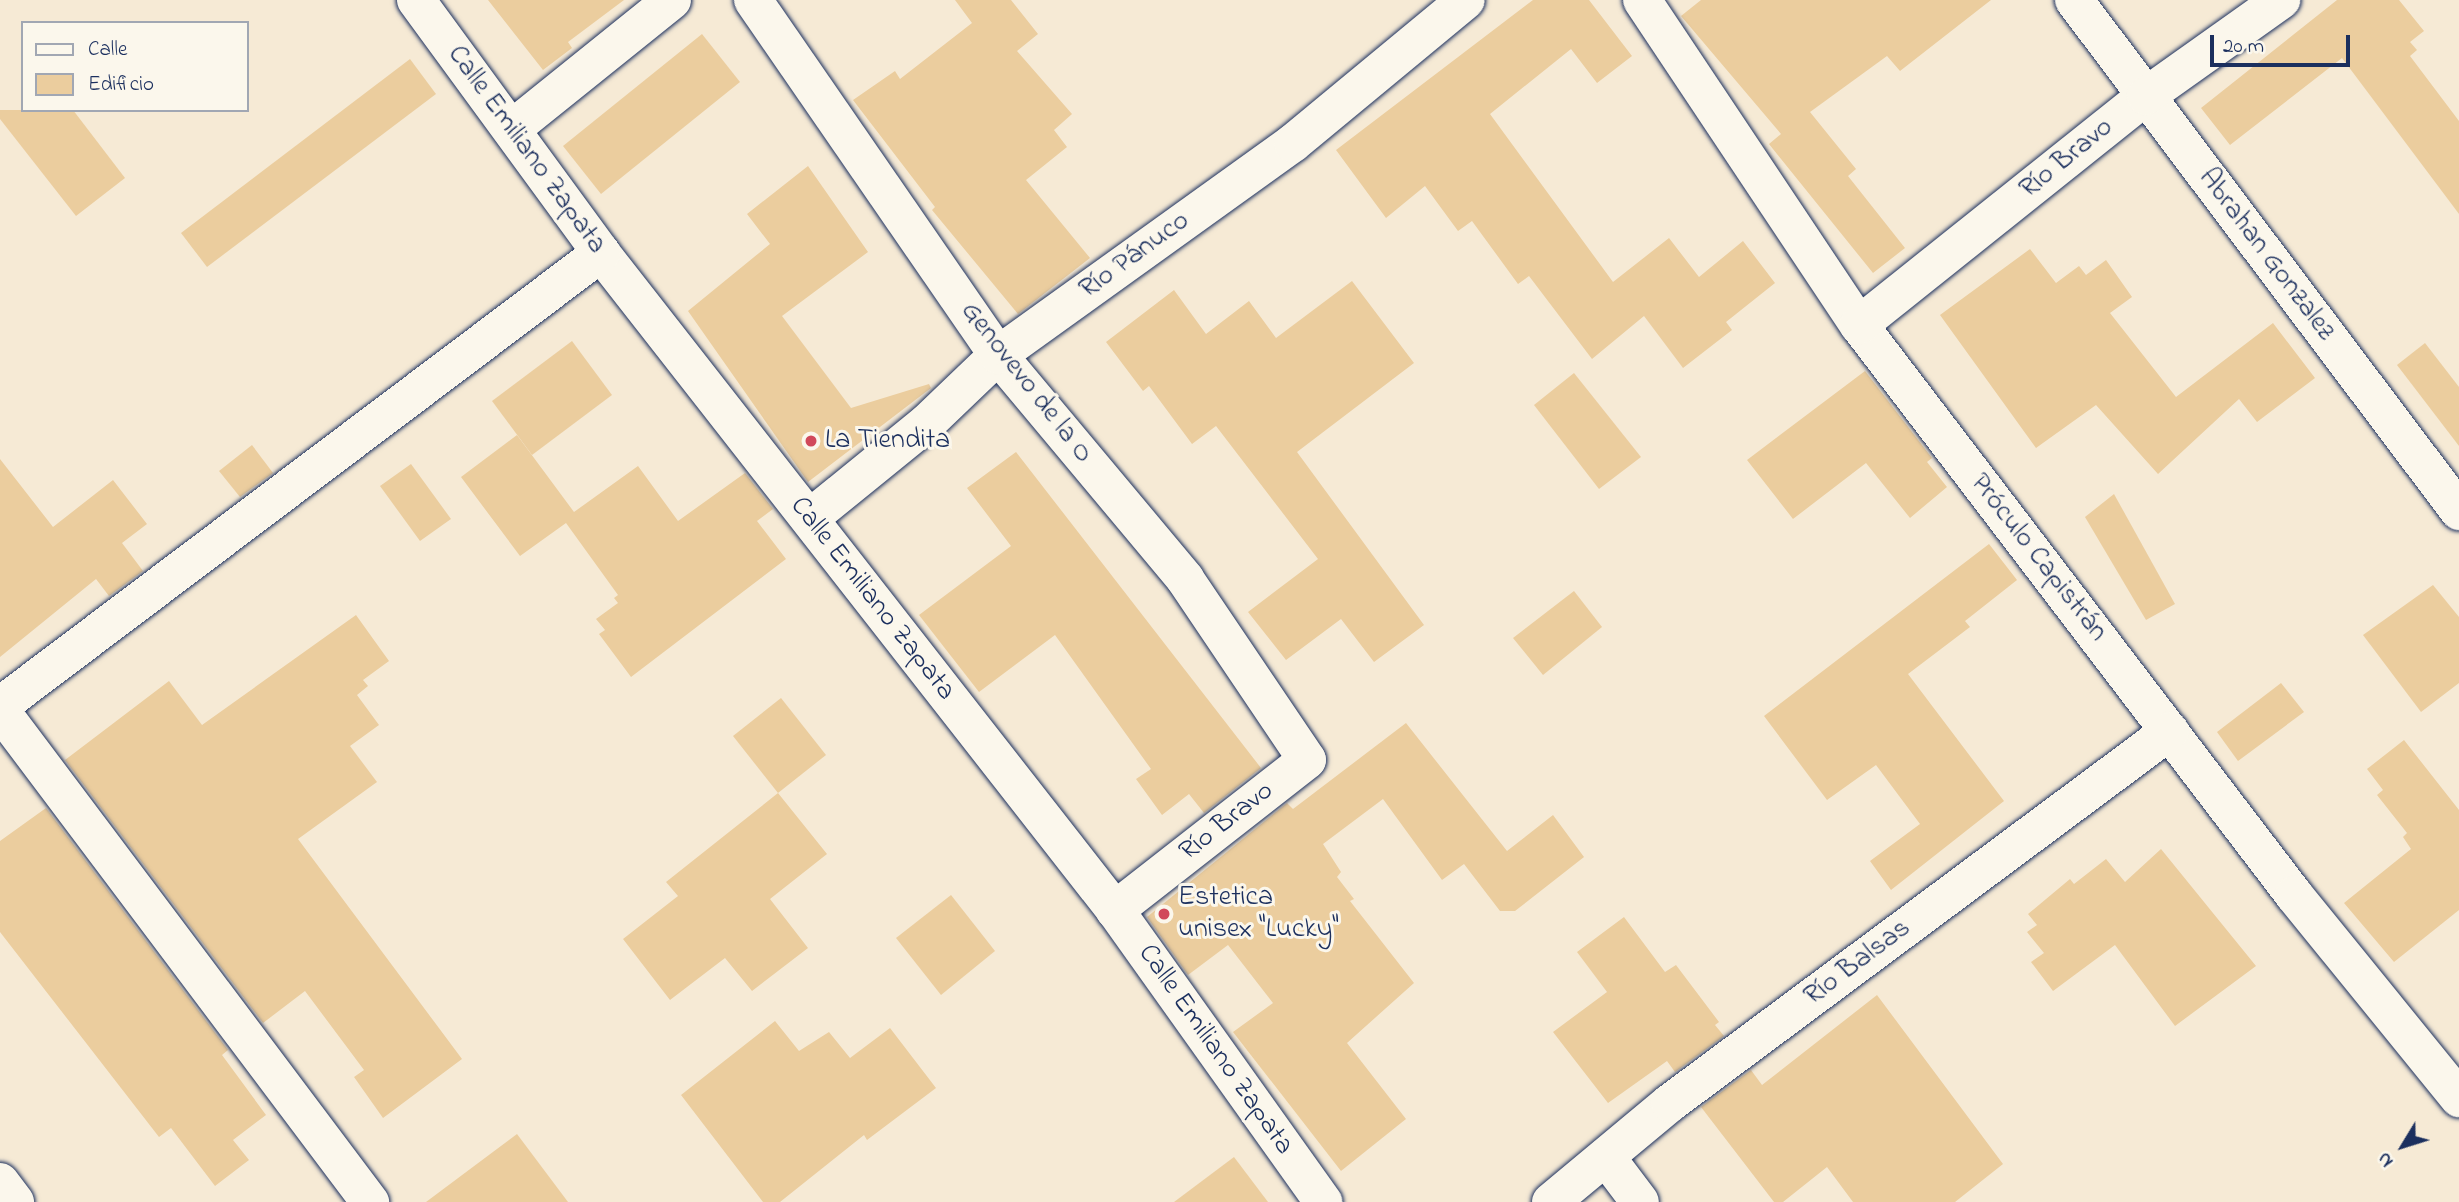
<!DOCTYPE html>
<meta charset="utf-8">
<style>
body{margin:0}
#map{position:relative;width:2459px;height:1202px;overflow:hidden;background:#f6ead5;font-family:"Indie Flower",sans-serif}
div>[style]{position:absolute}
.building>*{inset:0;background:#ebcd9e}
.roads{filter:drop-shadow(0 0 2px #1b2f5e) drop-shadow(0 0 2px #1b2f5e)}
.minor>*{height:38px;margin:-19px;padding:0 19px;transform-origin:19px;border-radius:19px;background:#fbf7ec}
.dots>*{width:19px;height:19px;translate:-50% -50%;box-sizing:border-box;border:4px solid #fbf7ec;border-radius:50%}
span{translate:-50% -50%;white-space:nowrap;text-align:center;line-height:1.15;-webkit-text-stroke:6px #fbf7ec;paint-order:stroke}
.street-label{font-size:28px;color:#1b2f5e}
.poi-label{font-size:28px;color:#1b2f5e}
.left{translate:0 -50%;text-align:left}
.legend{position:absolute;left:21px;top:21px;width:228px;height:91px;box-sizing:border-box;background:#fbf7ec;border:2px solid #a1a7b3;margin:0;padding:9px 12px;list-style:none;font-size:21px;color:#1b2f5e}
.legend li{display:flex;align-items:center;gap:14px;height:35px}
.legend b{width:35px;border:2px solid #a1a7b3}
.north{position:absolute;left:2368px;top:1111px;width:70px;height:70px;-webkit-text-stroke:5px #fbf7ec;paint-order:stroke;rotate:232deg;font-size:19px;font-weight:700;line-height:28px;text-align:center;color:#1b2f5e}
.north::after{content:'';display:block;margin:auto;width:24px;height:32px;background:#1b2f5e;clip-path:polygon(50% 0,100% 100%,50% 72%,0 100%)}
.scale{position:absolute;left:2210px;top:35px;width:140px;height:32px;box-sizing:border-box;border:4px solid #1b2f5e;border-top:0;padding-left:9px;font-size:21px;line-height:24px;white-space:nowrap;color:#1b2f5e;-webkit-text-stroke:5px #fbf7ec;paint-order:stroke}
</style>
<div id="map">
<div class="building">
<i style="clip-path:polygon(488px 0,624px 0,568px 42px,572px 48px,543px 70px)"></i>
<i style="clip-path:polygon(955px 0,1011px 0,1038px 34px,1017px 51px,1072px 114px,1054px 130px,1067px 147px,1026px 180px,1090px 258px,1018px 314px,932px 210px,935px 207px,853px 100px,895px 71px,900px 79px,972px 23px)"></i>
<i style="clip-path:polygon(1533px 0,1589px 0,1632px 56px,1597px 83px,1571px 49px,1490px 114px,1613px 282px,1669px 238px,1699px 277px,1743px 241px,1775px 283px,1726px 322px,1732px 330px,1683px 368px,1644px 316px,1592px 359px,1529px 276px,1518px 284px,1472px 221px,1458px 231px,1425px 186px,1386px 218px,1336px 150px)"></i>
<i style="clip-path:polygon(1701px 0,1991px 0,1900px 71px,1887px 56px,1810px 112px,1856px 169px,1848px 176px,1905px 248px,1873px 273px,1769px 144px,1781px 134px,1681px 16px)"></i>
<i style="clip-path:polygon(2337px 0,2399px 0,2424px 31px,2410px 42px,2417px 50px,2410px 56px,2459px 121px,2459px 214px,2342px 58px,2230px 145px,2201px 108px)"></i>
<i style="clip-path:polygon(702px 34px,740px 82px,601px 194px,563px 146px)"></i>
<i style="clip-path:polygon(410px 59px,436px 94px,207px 267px,181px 233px)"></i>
<i style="clip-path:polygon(0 110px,73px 110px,125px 178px,76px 216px,0 119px)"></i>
<i style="clip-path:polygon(808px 166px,868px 252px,782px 316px,851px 408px,929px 384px,931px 388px,808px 482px,688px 311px,770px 244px,747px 214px)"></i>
<i style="clip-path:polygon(2030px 249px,2056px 283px,2079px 266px,2086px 275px,2106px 260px,2132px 297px,2110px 313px,2176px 397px,2273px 323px,2315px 378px,2257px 422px,2239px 399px,2158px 474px,2096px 405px,2036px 448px,1940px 315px)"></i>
<i style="clip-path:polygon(1352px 281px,1414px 363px,1297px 452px,1424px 625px,1374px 662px,1341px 619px,1286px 660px,1248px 612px,1318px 559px,1216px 426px,1192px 444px,1149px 386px,1143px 391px,1106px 342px,1174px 290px,1206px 334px,1249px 301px,1276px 338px)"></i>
<i style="clip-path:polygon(572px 341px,612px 395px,532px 455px,492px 401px)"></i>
<i style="clip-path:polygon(2425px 343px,2459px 387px,2459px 446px,2397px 365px)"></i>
<i style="clip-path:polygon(1865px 371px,1932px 458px,1927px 462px,1947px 487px,1910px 518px,1866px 463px,1793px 519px,1747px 460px)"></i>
<i style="clip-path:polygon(1574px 373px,1641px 457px,1599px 489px,1534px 405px)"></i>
<i style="clip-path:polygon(517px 435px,574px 512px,638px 466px,678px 521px,745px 473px,773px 509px,757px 521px,786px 559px,631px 677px,599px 634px,605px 630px,596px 619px,618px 603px,614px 598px,618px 595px,566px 523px,520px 556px,461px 477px)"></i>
<i style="clip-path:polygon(252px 445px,273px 473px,240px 497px,219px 471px)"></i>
<i style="clip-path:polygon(1016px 452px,1261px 768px,1204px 813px,1189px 794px,1162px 815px,1136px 779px,1151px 769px,1055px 635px,979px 692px,919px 615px,1011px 546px,967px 488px)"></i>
<i style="clip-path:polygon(0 459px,53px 527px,113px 480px,147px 524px,122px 543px,143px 571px,109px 596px,96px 579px,0 657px)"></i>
<i style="clip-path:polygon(411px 464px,451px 519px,420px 541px,380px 486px)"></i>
<i style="clip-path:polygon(2114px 494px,2175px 604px,2146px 620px,2085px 517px)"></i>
<i style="clip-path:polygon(1989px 544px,2017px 580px,1965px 621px,1970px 627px,1908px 674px,2004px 801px,1891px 890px,1870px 861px,1920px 824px,1876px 765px,1827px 800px,1764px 716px)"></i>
<i style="clip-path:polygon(2433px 585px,2459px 617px,2459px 683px,2421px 712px,2363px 635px)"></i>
<i style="clip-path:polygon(1574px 591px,1602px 627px,1543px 675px,1513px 638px)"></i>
<i style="clip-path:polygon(356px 615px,389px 661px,363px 680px,368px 686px,357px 695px,379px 725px,350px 746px,377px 782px,298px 839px,462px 1059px,383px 1118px,354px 1077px,364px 1070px,305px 991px,263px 1023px,65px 760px,169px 681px,202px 725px)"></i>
<i style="clip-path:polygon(2281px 683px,2304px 712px,2238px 761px,2217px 732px)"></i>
<i style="clip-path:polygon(781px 698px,826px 755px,778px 793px,733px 736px)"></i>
<i style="clip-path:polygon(1406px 723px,1507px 851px,1553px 815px,1584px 857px,1515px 911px,1500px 911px,1464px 864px,1442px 880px,1383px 799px,1323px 844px,1341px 872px,1337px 877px,1354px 899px,1350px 901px,1414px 983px,1347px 1043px,1406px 1119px,1341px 1171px,1233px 1032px,1273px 1003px,1228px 945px,1188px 975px,1147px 917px,1287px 803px,1293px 809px)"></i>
<i style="clip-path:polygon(2404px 740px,2459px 810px,2459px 910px,2394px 962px,2344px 903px,2411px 849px,2403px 837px,2407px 833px,2377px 795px,2383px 790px,2367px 769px)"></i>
<i style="clip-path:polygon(778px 793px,827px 854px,770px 899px,808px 948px,752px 991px,725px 958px,670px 1000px,623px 939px,678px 896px,666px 882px)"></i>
<i style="clip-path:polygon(46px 808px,228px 1050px,222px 1055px,266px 1115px,233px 1140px,249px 1160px,215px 1186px,171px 1128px,159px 1137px,0 932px,0 841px)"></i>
<i style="clip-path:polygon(2161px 849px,2256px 966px,2175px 1026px,2115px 945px,2053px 991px,2031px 962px,2044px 953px,2027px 932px,2037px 925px,2028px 914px,2070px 879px,2074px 884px,2106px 859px,2125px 882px)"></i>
<i style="clip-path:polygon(951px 895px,995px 951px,941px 995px,896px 938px)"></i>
<i style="clip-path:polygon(1624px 917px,1665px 972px,1676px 965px,1719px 1022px,1715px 1025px,1724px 1036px,1675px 1072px,1667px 1061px,1608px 1103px,1553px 1032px,1607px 992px,1577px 952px)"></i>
<i style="clip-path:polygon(1877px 995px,2003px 1164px,1955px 1202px,1853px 1202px,1827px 1167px,1783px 1202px,1774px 1202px,1701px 1107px,1751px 1070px,1762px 1085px)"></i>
<i style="clip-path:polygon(775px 1021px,799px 1051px,829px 1032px,850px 1058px,890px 1028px,936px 1088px,867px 1140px,864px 1135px,780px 1202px,763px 1202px,681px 1095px)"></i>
<i style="clip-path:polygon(517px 1134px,568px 1202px,426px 1202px)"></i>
<i style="clip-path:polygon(1234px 1157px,1268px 1202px,1174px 1202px)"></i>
</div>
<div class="roads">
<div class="minor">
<i style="left:416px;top:0;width:313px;rotate:53.8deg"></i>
<i style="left:601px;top:253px;width:834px;rotate:51.96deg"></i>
<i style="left:1115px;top:910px;width:359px;rotate:54.5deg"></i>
<i style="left:753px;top:0;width:431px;rotate:55.4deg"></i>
<i style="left:998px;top:355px;width:292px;rotate:50.1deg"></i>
<i style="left:1185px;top:579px;width:218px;rotate:56deg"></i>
<i style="left:1307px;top:760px;width:244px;rotate:142deg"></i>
<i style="left:1642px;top:0;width:391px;rotate:56.3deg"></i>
<i style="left:1859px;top:325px;width:717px;rotate:52.65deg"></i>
<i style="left:2294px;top:895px;width:262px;rotate:50.9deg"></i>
<i style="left:2074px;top:0;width:640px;rotate:53deg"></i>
<i style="left:513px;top:128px;width:204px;rotate:-38.8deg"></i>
<i style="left:1859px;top:325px;width:367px;rotate:-38.6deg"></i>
<i style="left:2146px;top:96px;width:166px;rotate:-35.4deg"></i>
<i style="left:810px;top:518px;width:151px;rotate:-39.1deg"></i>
<i style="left:927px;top:423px;width:98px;rotate:-43.8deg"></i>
<i style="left:998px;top:355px;width:363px;rotate:-35.7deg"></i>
<i style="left:1293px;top:143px;width:224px;rotate:-39.6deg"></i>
<i style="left:0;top:706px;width:753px;rotate:-37.01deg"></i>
<i style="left:0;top:710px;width:616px;rotate:53.06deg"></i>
<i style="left:1606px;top:1157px;width:56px;rotate:52.9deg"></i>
<i style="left:0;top:1182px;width:25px;rotate:53deg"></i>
<i style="left:1551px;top:1202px;width:155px;rotate:-39.8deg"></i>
<i style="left:1670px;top:1103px;width:623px;rotate:-36.65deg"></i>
</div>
</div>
<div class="dots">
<i style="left:811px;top:441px;background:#d1495b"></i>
<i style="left:1164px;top:914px;background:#d1495b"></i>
</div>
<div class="street-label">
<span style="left:526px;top:150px;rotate:54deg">Calle Emiliano Zapata</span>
<span style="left:2067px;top:159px;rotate:-39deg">Río Bravo</span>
<span style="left:2266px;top:255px;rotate:53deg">Abrahan Gonzalez</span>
<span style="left:1135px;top:256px;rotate:-36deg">Río Pánuco</span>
<span style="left:1026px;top:383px;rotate:52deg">Genovevo de la O</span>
<span style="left:2038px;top:558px;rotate:52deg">Próculo Capistrán</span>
<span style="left:872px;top:599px;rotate:52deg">Calle Emiliano Zapata</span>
<span style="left:1227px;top:822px;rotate:-38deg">Río Bravo</span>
<span style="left:1858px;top:963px;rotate:-37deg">Río Balsas</span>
<span style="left:1215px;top:1050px;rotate:55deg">Calle Emiliano Zapata</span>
</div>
<div class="poi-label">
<span class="left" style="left:825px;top:441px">La Tiendita</span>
<span class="left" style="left:1178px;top:914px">Estetica<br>unisex "Lucky"</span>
</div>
<ul class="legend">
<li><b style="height:9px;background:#fbf7ec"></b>Calle</li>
<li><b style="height:19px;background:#ebcd9e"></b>Edificio</li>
</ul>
<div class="north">N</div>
<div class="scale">20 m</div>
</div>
